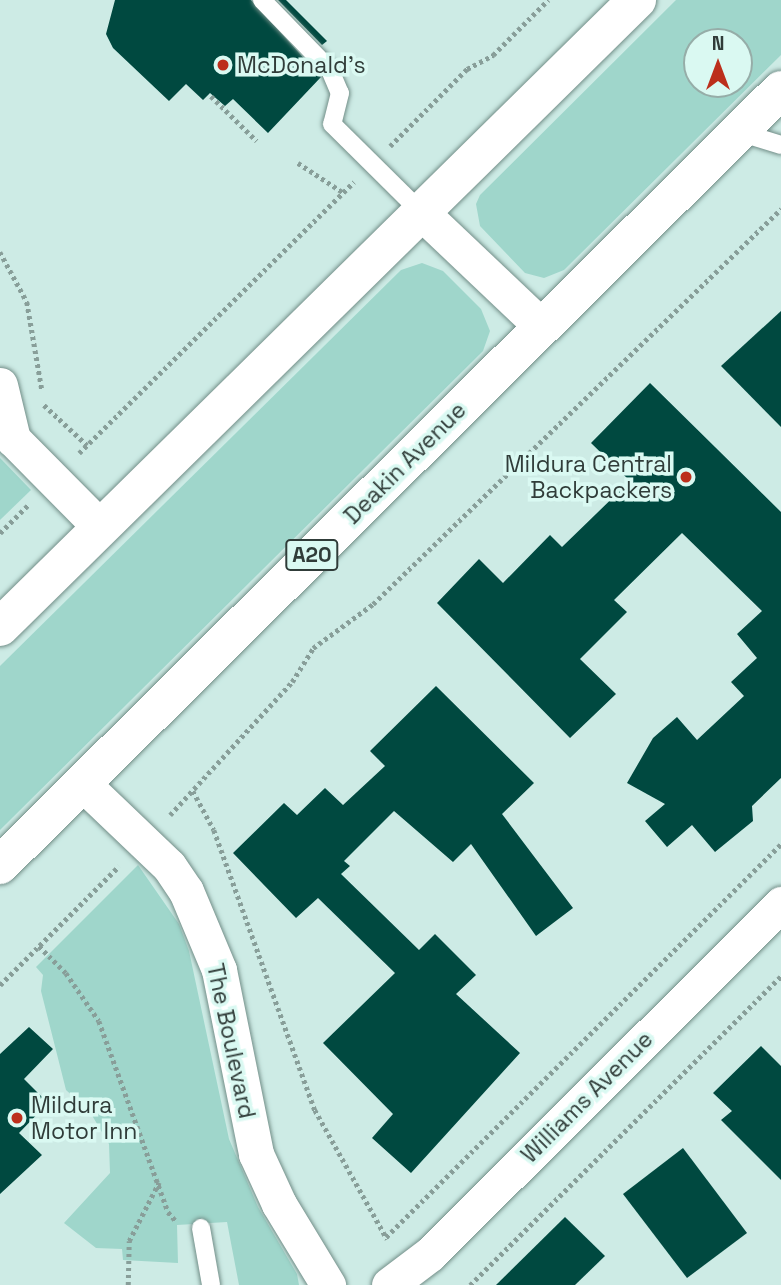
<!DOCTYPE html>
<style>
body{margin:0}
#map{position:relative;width:781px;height:1285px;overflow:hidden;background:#cdebe5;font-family:"Space Grotesk",sans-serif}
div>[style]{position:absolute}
.green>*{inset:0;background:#9fd6cb}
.building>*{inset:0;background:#004940}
.path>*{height:4.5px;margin-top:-2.25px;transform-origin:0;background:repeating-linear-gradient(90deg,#889e99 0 3.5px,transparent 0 7px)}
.roads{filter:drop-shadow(0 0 2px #728e88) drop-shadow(0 0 2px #728e88)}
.lane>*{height:18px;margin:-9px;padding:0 9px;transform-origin:9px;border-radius:9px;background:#fff}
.street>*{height:35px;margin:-17.5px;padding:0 17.5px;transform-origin:17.5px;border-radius:17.5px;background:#fff}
.highway>*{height:38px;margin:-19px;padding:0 19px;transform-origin:19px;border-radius:19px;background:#fff}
.dots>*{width:19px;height:19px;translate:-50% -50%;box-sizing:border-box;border:4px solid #daf9f2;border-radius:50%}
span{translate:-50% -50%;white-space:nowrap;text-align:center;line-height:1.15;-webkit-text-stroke:7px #daf9f2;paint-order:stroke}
.shield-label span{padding:2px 5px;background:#daf9f2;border:2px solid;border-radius:5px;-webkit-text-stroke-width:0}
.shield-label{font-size:21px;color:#303c39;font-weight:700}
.poi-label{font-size:23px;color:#303c39}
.left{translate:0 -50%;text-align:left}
.right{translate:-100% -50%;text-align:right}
.street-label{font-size:23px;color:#303c39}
.north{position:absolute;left:683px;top:28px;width:70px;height:70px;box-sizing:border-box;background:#daf9f2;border:2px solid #96ada8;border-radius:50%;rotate:0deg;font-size:19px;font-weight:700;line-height:28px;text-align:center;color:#303c39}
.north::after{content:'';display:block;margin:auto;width:24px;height:32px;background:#bc2f1c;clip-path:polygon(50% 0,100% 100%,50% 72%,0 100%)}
</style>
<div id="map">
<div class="green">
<i style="clip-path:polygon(evenodd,676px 0,781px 0,781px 55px,564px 270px,544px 278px,525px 273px,480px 226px,476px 204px,480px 195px,676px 0,697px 42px,739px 42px,739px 84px,697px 84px,697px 42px)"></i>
<i style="clip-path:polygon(422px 263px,443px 271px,481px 309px,490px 331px,483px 351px,0 830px,0 666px,401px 270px)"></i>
<i style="clip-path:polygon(0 458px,31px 490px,0 520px)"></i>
<i style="clip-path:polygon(138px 865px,179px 924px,189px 951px,229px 1139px,258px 1207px,297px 1274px,299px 1285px,239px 1285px,227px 1222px,177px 1225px,178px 1263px,123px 1260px,122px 1249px,96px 1248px,64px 1223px,110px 1173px,109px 1144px,90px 1112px,66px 1090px,41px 991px,43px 975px,36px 967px)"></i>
</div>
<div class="building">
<i style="clip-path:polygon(115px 0,251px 0,321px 77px,268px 133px,233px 99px,225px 106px,210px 93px,203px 100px,186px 84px,169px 101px,113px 48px,106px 34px)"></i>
<i style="clip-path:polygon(278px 0,286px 0,327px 41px,322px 45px)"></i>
<i style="clip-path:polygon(781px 311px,781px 427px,721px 366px)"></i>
<i style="clip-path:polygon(650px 383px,781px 512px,781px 778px,752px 806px,753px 821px,715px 852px,692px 825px,667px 847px,645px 821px,665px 804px,627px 783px,653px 738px,677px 717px,697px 740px,744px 696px,731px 682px,757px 658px,737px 634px,762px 611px,682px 533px,614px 600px,627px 612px,580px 659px,616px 694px,570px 738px,437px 603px,479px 559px,503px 583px,550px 535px,562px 547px,630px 481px,591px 443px)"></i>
<i style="clip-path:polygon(436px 686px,534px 783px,502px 814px,573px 908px,536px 936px,471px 844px,453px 862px,394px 811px,344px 861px,350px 866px,341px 874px,419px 950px,435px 934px,476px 975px,456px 994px,520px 1053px,411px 1173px,372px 1138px,393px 1114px,323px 1043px,395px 973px,318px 898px,296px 918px,233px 853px,284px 803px,297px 815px,325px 788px,343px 805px,385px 766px,370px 751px)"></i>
<i style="clip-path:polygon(29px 1027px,53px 1049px,24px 1079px,48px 1103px,19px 1133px,42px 1155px,0 1194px,0 1054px)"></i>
<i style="clip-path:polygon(761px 1046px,781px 1066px,781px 1180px,721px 1120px,732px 1111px,713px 1093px)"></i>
<i style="clip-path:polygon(683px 1148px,747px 1233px,687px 1278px,623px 1194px)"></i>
<i style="clip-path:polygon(565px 1217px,605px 1256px,575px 1285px,496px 1285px)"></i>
</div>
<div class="path">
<i style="left:211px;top:96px;width:64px;rotate:44.4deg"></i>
<i style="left:390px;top:146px;width:109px;rotate:-45deg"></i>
<i style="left:467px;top:69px;width:30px;rotate:-28deg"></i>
<i style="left:493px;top:55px;width:78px;rotate:-45deg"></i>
<i style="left:298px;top:163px;width:55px;rotate:33.1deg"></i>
<i style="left:0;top:252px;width:57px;rotate:61.6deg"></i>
<i style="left:27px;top:302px;width:89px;rotate:80.3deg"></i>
<i style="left:44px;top:405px;width:59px;rotate:42.9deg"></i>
<i style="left:79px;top:453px;width:386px;rotate:-44.6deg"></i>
<i style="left:0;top:533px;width:41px;rotate:-45deg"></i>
<i style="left:193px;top:791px;width:44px;rotate:61.7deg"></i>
<i style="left:214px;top:830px;width:298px;rotate:70.2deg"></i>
<i style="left:315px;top:1110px;width:148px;rotate:60.8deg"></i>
<i style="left:170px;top:815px;width:180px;rotate:-47.5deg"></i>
<i style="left:292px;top:682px;width:40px;rotate:-58deg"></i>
<i style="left:313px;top:648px;width:74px;rotate:-36.3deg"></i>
<i style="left:373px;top:604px;width:568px;rotate:-44.07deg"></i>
<i style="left:39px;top:946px;width:38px;rotate:45deg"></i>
<i style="left:66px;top:973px;width:58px;rotate:55.5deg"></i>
<i style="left:99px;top:1021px;width:203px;rotate:70.1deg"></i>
<i style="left:168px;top:1212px;width:11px;rotate:49deg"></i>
<i style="left:0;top:985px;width:168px;rotate:-45deg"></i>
<i style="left:386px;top:1237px;width:557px;rotate:-44.85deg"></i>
<i style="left:128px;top:1285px;width:44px;rotate:-88.7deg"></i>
<i style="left:129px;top:1241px;width:66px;rotate:-63deg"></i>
<i style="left:470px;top:1285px;width:438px;rotate:-44.8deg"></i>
</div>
<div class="roads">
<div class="lane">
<i style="left:262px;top:0;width:98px;rotate:45.8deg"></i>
<i style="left:330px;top:70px;width:25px;rotate:67deg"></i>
<i style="left:340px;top:93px;width:32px;rotate:104deg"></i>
<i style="left:332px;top:124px;width:125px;rotate:44.7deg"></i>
<i style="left:739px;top:132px;width:44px;rotate:17.2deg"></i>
<i style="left:201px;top:1228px;width:58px;rotate:80deg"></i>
</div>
<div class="street">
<i style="left:421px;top:212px;width:167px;rotate:43.5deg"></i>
<i style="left:0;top:385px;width:56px;rotate:76.5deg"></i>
<i style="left:13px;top:439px;width:124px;rotate:45.3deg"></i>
<i style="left:82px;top:783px;width:120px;rotate:43.7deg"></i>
<i style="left:169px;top:866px;width:30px;rotate:56deg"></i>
<i style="left:186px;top:891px;width:86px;rotate:67.3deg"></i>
<i style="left:219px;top:970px;width:188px;rotate:78.6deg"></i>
<i style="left:256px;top:1154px;width:55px;rotate:65.3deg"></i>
<i style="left:279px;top:1204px;width:95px;rotate:58.8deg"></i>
<i style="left:389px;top:1285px;width:51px;rotate:-37.1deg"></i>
<i style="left:430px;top:1254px;width:496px;rotate:-44.9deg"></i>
</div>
<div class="highway">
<i style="left:0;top:627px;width:894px;rotate:-44.55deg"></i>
<i style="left:0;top:865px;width:1100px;rotate:-44.78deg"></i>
</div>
</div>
<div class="dots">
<i style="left:223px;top:65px;background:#bc2f1c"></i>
<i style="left:686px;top:477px;background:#bc2f1c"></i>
<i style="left:17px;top:1118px;background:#bc2f1c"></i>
</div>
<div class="shield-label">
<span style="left:312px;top:555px">A20</span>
</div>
<div class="poi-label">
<span class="left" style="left:237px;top:65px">McDonald's</span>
<span class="right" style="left:672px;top:477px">Mildura Central<br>Backpackers</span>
<span class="left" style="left:31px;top:1118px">Mildura<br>Motor Inn</span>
</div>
<div class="street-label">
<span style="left:405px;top:463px;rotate:-45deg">Deakin Avenue</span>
<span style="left:231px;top:1041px;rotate:78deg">The Boulevard</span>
<span style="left:587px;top:1097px;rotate:-45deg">Williams Avenue</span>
</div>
<div class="north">N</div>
</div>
